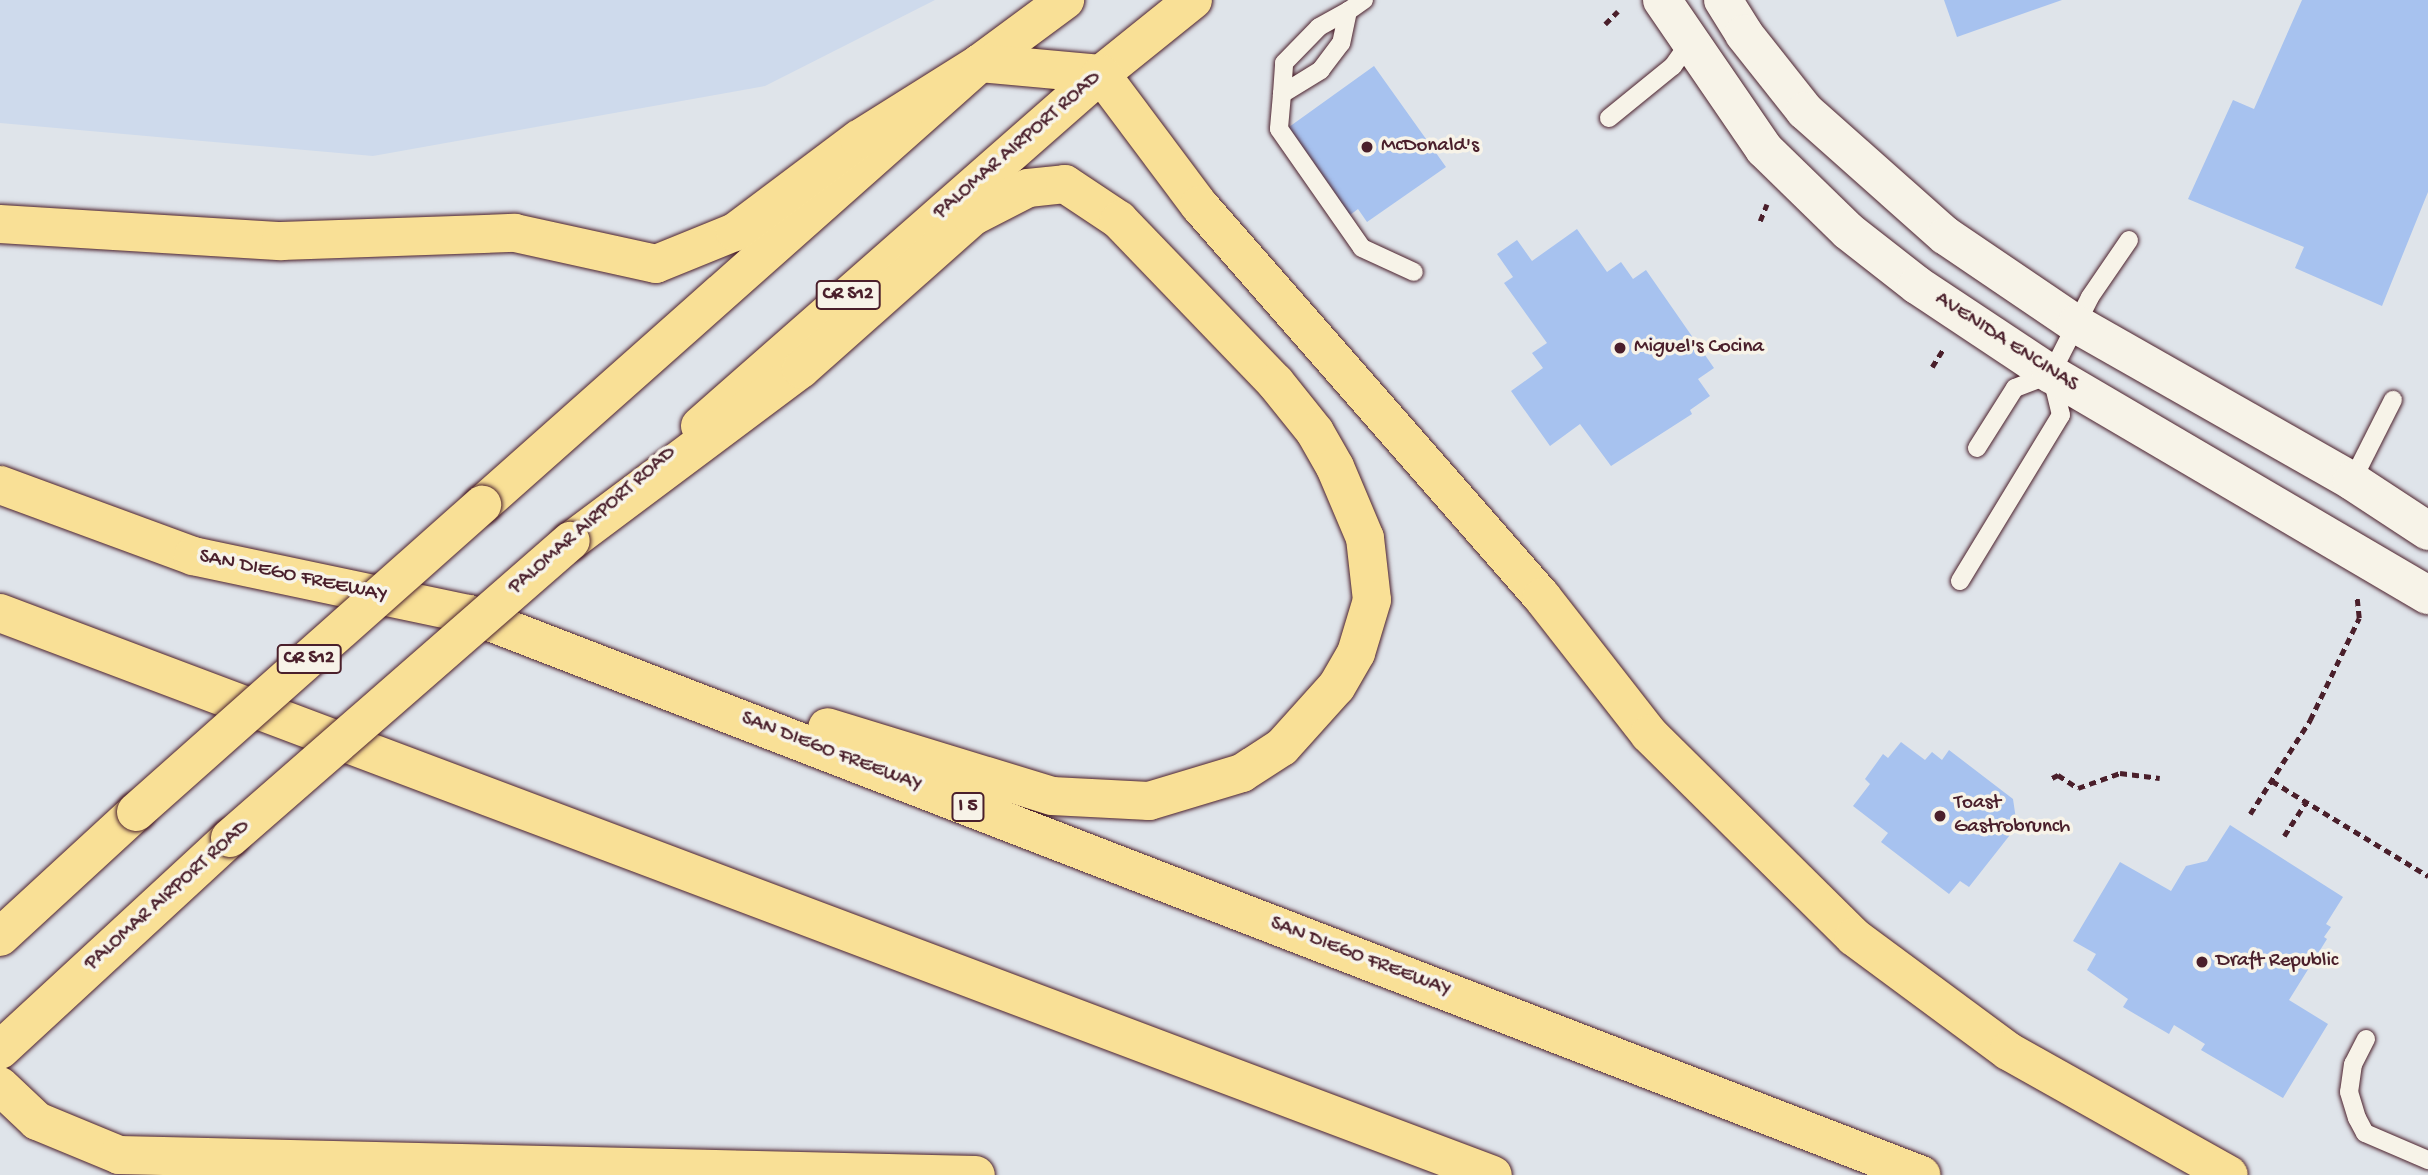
<!DOCTYPE html>
<style>
body{margin:0}
#map{position:relative;width:2428px;height:1175px;overflow:hidden;background:#dfe4ea;font-family:"Gochi Hand",sans-serif}
div>[style]{position:absolute}
.built>*{inset:0;background:#cedaec}
.building>*{inset:0;background:#a7c2ef}
.path>*{height:4.5px;margin-top:-2.25px;transform-origin:0;background:repeating-linear-gradient(90deg,#4a1f2b 0 7px,transparent 0 12px)}
.roads{filter:drop-shadow(0 0 2px #4a1f2b) drop-shadow(0 0 2px #4a1f2b)}
.lane>*{height:18px;margin:-9px;padding:0 9px;transform-origin:9px;border-radius:9px;background:#f7f3e8}
.secondary>*{height:38px;margin:-19px;padding:0 19px;transform-origin:19px;border-radius:19px;background:#f7f3e8}
.primary>*{height:38px;margin:-19px;padding:0 19px;transform-origin:19px;border-radius:19px;background:#f9e096}
.highway>*{height:38px;margin:-19px;padding:0 19px;transform-origin:19px;border-radius:19px;background:#f9e096}
.bridges{filter:drop-shadow(0 0 2px #4a1f2b) drop-shadow(0 0 2px #4a1f2b)}
.primary-bridge>*{height:38px;margin:-19px;padding:0 19px;transform-origin:19px;border-radius:19px;background:#f9e096}
.dots>*{width:19px;height:19px;translate:-50% -50%;box-sizing:border-box;border:4px solid #f7f3e8;border-radius:50%}
span{translate:-50% -50%;white-space:nowrap;text-align:center;line-height:1.15;-webkit-text-stroke:7px #f7f3e8;paint-order:stroke}
.shield-label span{padding:2px 5px;background:#f7f3e8;border:2px solid;border-radius:5px;-webkit-text-stroke-width:0}
.shield-label{font-size:19px;color:#4a1f2b;font-weight:700}
.street-label{font-size:21px;color:#4a1f2b}
.poi-label{font-size:21px;color:#4a1f2b}
.left{translate:0 -50%;text-align:left}
</style>
<div id="map">
<div class="built">
<i style="clip-path:polygon(0 0,935px 0,765px 86px,373px 156px,0 123px)"></i>
</div>
<div class="building">
<i style="clip-path:polygon(1944px 0,2062px 0,1957px 37px)"></i>
<i style="clip-path:polygon(2302px 0,2428px 0,2428px 192px,2382px 306px,2295px 268px,2304px 247px,2188px 199px,2233px 100px,2254px 109px)"></i>
<i style="clip-path:polygon(1374px 66px,1446px 167px,1367px 222px,1358px 209px,1346px 218px,1334px 200px,1338px 197px,1289px 127px)"></i>
<i style="clip-path:polygon(1577px 229px,1607px 272px,1621px 262px,1633px 279px,1646px 270px,1714px 368px,1698px 379px,1710px 396px,1690px 410px,1692px 414px,1611px 466px,1580px 424px,1550px 446px,1511px 391px,1543px 368px,1532px 353px,1547px 343px,1504px 283px,1513px 277px,1497px 254px,1517px 240px,1532px 261px)"></i>
<i style="clip-path:polygon(1901px 742px,1925px 760px,1932px 752px,1942px 760px,1949px 750px,2013px 799px,2017px 826px,1969px 887px,1960px 881px,1949px 894px,1881px 842px,1888px 833px,1853px 806px,1870px 784px,1865px 779px,1883px 754px,1888px 758px)"></i>
<i style="clip-path:polygon(2230px 825px,2343px 897px,2326px 924px,2331px 927px,2324px 937px,2327px 939px,2289px 1000px,2328px 1024px,2283px 1098px,2201px 1050px,2205px 1044px,2174px 1025px,2169px 1034px,2123px 1007px,2128px 999px,2087px 970px,2096px 954px,2073px 941px,2120px 862px,2171px 891px,2186px 866px,2207px 861px)"></i>
</div>
<div class="path">
<i style="left:1605px;top:24px;width:18px;rotate:-45deg"></i>
<i style="left:1760px;top:221px;width:18px;rotate:-68deg"></i>
<i style="left:1932px;top:367px;width:22px;rotate:-58deg"></i>
<i style="left:2052px;top:778px;width:7px;rotate:-27deg"></i>
<i style="left:2058px;top:775px;width:24px;rotate:33deg"></i>
<i style="left:2078px;top:788px;width:45px;rotate:-19.7deg"></i>
<i style="left:2120px;top:773px;width:40px;rotate:7.1deg"></i>
<i style="left:2272px;top:781px;width:183px;rotate:31.3deg"></i>
<i style="left:2250px;top:814px;width:112px;rotate:-57.4deg"></i>
<i style="left:2310px;top:720px;width:113px;rotate:-64.3deg"></i>
<i style="left:2359px;top:618px;width:20px;rotate:-96deg"></i>
<i style="left:2284px;top:836px;width:40px;rotate:-57.1deg"></i>
</div>
<div class="roads">
<div class="lane">
<i style="left:1364px;top:0;width:19px;rotate:145deg"></i>
<i style="left:1348px;top:11px;width:33px;rotate:102deg"></i>
<i style="left:1341px;top:43px;width:34px;rotate:127deg"></i>
<i style="left:1321px;top:70px;width:46px;rotate:148.4deg"></i>
<i style="left:1282px;top:94px;width:35px;rotate:95deg"></i>
<i style="left:1279px;top:129px;width:145px;rotate:55.1deg"></i>
<i style="left:1362px;top:248px;width:57px;rotate:24.8deg"></i>
<i style="left:1282px;top:94px;width:31px;rotate:-86deg"></i>
<i style="left:1284px;top:63px;width:50px;rotate:-45.8deg"></i>
<i style="left:1319px;top:27px;width:33px;rotate:-29deg"></i>
<i style="left:1609px;top:118px;width:82px;rotate:-39.1deg"></i>
<i style="left:1673px;top:66px;width:28px;rotate:-55deg"></i>
<i style="left:1977px;top:448px;width:71px;rotate:-57.7deg"></i>
<i style="left:2015px;top:388px;width:39px;rotate:-21deg"></i>
<i style="left:2352px;top:481px;width:91px;rotate:-63.2deg"></i>
<i style="left:1960px;top:581px;width:194px;rotate:-58.7deg"></i>
<i style="left:2061px;top:415px;width:42px;rotate:-103.7deg"></i>
<i style="left:2051px;top:374px;width:86px;rotate:-63.1deg"></i>
<i style="left:2090px;top:297px;width:69px;rotate:-55.6deg"></i>
<i style="left:2366px;top:1039px;width:28px;rotate:117deg"></i>
<i style="left:2353px;top:1064px;width:28px;rotate:98deg"></i>
<i style="left:2349px;top:1092px;width:27px;rotate:73deg"></i>
<i style="left:2357px;top:1118px;width:17px;rotate:62deg"></i>
<i style="left:2365px;top:1133px;width:69px;rotate:23.2deg"></i>
</div>
<div class="secondary">
<i style="left:1662px;top:0;width:181px;rotate:55.6deg"></i>
<i style="left:1764px;top:149px;width:117px;rotate:44.3deg"></i>
<i style="left:1848px;top:231px;width:88px;rotate:38deg"></i>
<i style="left:1917px;top:285px;width:161px;rotate:33.6deg"></i>
<i style="left:2051px;top:374px;width:437px;rotate:30.4deg"></i>
<i style="left:1723px;top:0;width:40px;rotate:58deg"></i>
<i style="left:1744px;top:34px;width:98px;rotate:51.6deg"></i>
<i style="left:1805px;top:111px;width:188px;rotate:41.6deg"></i>
<i style="left:1946px;top:236px;width:157px;rotate:34.1deg"></i>
<i style="left:2076px;top:324px;width:318px;rotate:29.6deg"></i>
<i style="left:2352px;top:481px;width:91px;rotate:33.3deg"></i>
</div>
<div class="primary">
<i style="left:700px;top:426px;width:534px;rotate:-41.28deg"></i>
<i style="left:1101px;top:74px;width:118px;rotate:-38.8deg"></i>
<i style="left:482px;top:505px;width:666px;rotate:-41.59deg"></i>
<i style="left:980px;top:63px;width:106px;rotate:-36.5deg"></i>
<i style="left:0;top:937px;width:185px;rotate:-42.6deg"></i>
<i style="left:0;top:1050px;width:313px;rotate:-42.7deg"></i>
</div>
<div class="highway">
<i style="left:0;top:224px;width:282px;rotate:3.5deg"></i>
<i style="left:281px;top:241px;width:234px;rotate:-2deg"></i>
<i style="left:515px;top:233px;width:144px;rotate:12.4deg"></i>
<i style="left:656px;top:264px;width:85px;rotate:-22.1deg"></i>
<i style="left:735px;top:232px;width:155px;rotate:-36.9deg"></i>
<i style="left:859px;top:139px;width:143px;rotate:-32.1deg"></i>
<i style="left:980px;top:63px;width:121px;rotate:5.2deg"></i>
<i style="left:1101px;top:74px;width:164px;rotate:53.2deg"></i>
<i style="left:1199px;top:205px;width:521px;rotate:48.81deg"></i>
<i style="left:1542px;top:597px;width:174px;rotate:52deg"></i>
<i style="left:1649px;top:734px;width:289px;rotate:44.7deg"></i>
<i style="left:1854px;top:937px;width:192px;rotate:36.5deg"></i>
<i style="left:2008px;top:1051px;width:253px;rotate:29.3deg"></i>
<i style="left:0;top:485px;width:206px;rotate:20.2deg"></i>
<i style="left:193px;top:556px;width:282px;rotate:11.9deg"></i>
<i style="left:469px;top:614px;width:1557px;rotate:21.12deg"></i>
<i style="left:571px;top:541px;width:287px;rotate:-36.8deg"></i>
<i style="left:801px;top:369px;width:229px;rotate:-41.6deg"></i>
<i style="left:972px;top:217px;width:63px;rotate:-27.4deg"></i>
<i style="left:1028px;top:188px;width:37px;rotate:-6deg"></i>
<i style="left:1065px;top:184px;width:65px;rotate:33.7deg"></i>
<i style="left:1119px;top:220px;width:225px;rotate:46.1deg"></i>
<i style="left:1275px;top:382px;width:64px;rotate:51.3deg"></i>
<i style="left:1315px;top:432px;width:40px;rotate:60.3deg"></i>
<i style="left:1335px;top:467px;width:77px;rotate:67.1deg"></i>
<i style="left:1365px;top:538px;width:62px;rotate:83.6deg"></i>
<i style="left:1372px;top:600px;width:55px;rotate:106.8deg"></i>
<i style="left:1356px;top:653px;width:39px;rotate:120deg"></i>
<i style="left:1336px;top:687px;width:81px;rotate:132deg"></i>
<i style="left:1282px;top:747px;width:48px;rotate:147deg"></i>
<i style="left:1242px;top:773px;width:97px;rotate:163.2deg"></i>
<i style="left:1149px;top:801px;width:97px;rotate:-177deg"></i>
<i style="left:1052px;top:796px;width:235px;rotate:-163deg"></i>
<i style="left:0;top:613px;width:1595px;rotate:20.63deg"></i>
<i style="left:0;top:1086px;width:51px;rotate:43.4deg"></i>
<i style="left:37px;top:1121px;width:89px;rotate:22.5deg"></i>
<i style="left:119px;top:1155px;width:857px;rotate:1.34deg"></i>
</div>
</div>
<div class="bridges">
<div class="primary-bridge">
<i style="left:136px;top:812px;width:463px;rotate:-41.6deg"></i>
<i style="left:230px;top:838px;width:452px;rotate:-41.1deg"></i>
</div>
</div>
<div class="dots">
<i style="left:1367px;top:147px;background:#4a1f2b"></i>
<i style="left:1620px;top:348px;background:#4a1f2b"></i>
<i style="left:1940px;top:816px;background:#4a1f2b"></i>
<i style="left:2202px;top:962px;background:#4a1f2b"></i>
</div>
<div class="shield-label">
<span style="left:848px;top:295px">CR S12</span>
<span style="left:309px;top:659px">CR S12</span>
<span style="left:968px;top:807px">I 5</span>
</div>
<div class="street-label">
<span style="left:1018px;top:146px;rotate:-41deg">PALOMAR AIRPORT ROAD</span>
<span style="left:2006px;top:343px;rotate:33deg">AVENIDA ENCINAS</span>
<span style="left:593px;top:521px;rotate:-41deg">PALOMAR AIRPORT ROAD</span>
<span style="left:293px;top:577px;rotate:12deg">SAN DIEGO FREEWAY</span>
<span style="left:831px;top:753px;rotate:21deg">SAN DIEGO FREEWAY</span>
<span style="left:168px;top:896px;rotate:-42deg">PALOMAR AIRPORT ROAD</span>
<span style="left:1360px;top:958px;rotate:21deg">SAN DIEGO FREEWAY</span>
</div>
<div class="poi-label">
<span class="left" style="left:1381px;top:147px">McDonald's</span>
<span class="left" style="left:1634px;top:348px">Miguel's Cocina</span>
<span class="left" style="left:1954px;top:816px">Toast<br>Gastrobrunch</span>
<span class="left" style="left:2216px;top:962px">Draft Republic</span>
</div>
</div>
